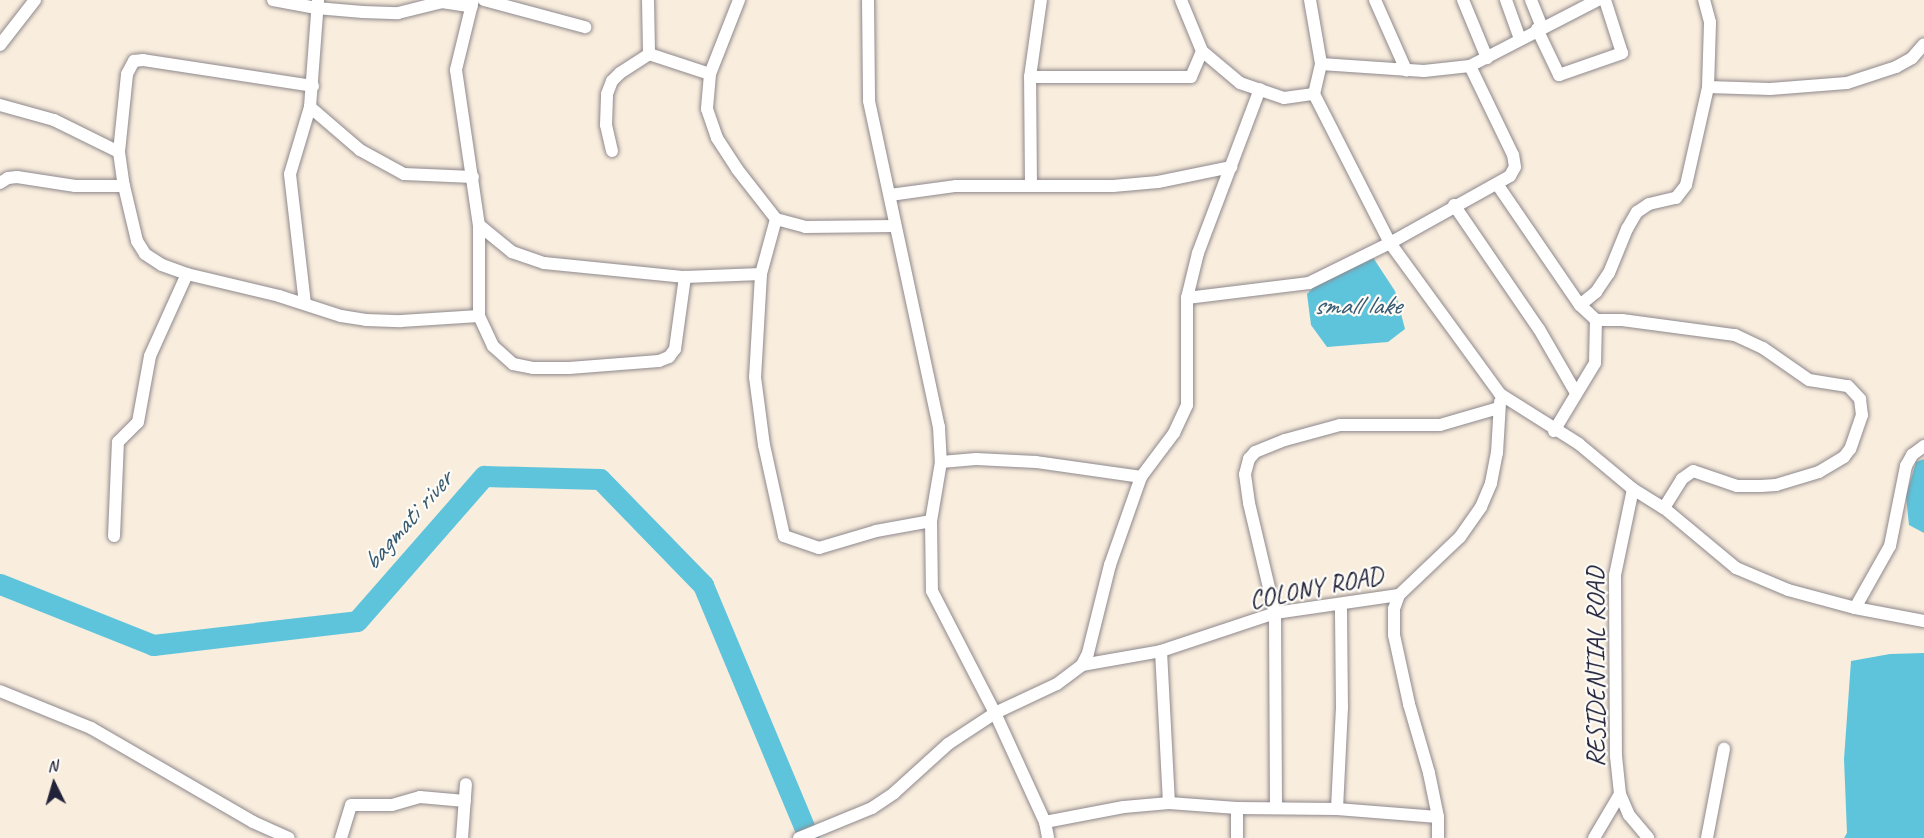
<!DOCTYPE html>
<style>
body{margin:0}
#map{position:relative;width:1924px;height:838px;overflow:hidden;background:#f9eddd;font-family:Caveat,sans-serif}
div>[style]{position:absolute}
.water>*{inset:0;background:#5ec4dc}
.river>*{height:21px;margin:-10.5px;padding:0 10.5px;transform-origin:10.5px;border-radius:10.5px;background:#5ec4dc}
.roads{filter:drop-shadow(0 0 2px #8e888c) drop-shadow(0 0 2px #8e888c)}
.minor>*{height:12px;margin:-6px;padding:0 6px;transform-origin:6px;border-radius:6px;background:#fff}
span{translate:-50% -50%;white-space:nowrap;text-align:center;line-height:1.15;-webkit-text-stroke:4.5px #fdfcf7;paint-order:stroke}
.street-label{font-size:26px;color:#22223b}
.water-label{font-size:27px;color:#375b73;font-style:italic}
.north{position:absolute;left:24px;top:754px;width:60px;height:60px;-webkit-text-stroke:4px #fdfcf7;paint-order:stroke;rotate:355deg;font-size:16px;font-weight:700;line-height:24px;text-align:center;color:#22223b}
.north::after{content:'';display:block;margin:auto;width:21px;height:27px;background:#22223b;clip-path:polygon(50% 0,100% 100%,50% 72%,0 100%)}
</style>
<div id="map">
<div class="water">
<i style="clip-path:polygon(1372px 256px,1395px 291px,1405px 329px,1388px 342px,1327px 347px,1311px 325px,1307px 294px,1323px 277px)"></i>
<i style="clip-path:polygon(1924px 459px,1924px 533px,1909px 525px,1906px 496px,1916px 462px)"></i>
<i style="clip-path:polygon(1924px 653px,1924px 838px,1844px 838px,1847px 833px,1844px 759px,1851px 661px,1890px 654px)"></i>
</div>
<div class="river">
<i style="left:0;top:584px;width:165px;rotate:21.7deg"></i>
<i style="left:153px;top:645px;width:205px;rotate:-6.7deg"></i>
<i style="left:357px;top:621px;width:193px;rotate:-48.8deg"></i>
<i style="left:484px;top:476px;width:116px;rotate:1.5deg"></i>
<i style="left:600px;top:479px;width:148px;rotate:45.8deg"></i>
<i style="left:703px;top:585px;width:274px;rotate:67.3deg"></i>
</div>
<div class="roads">
<div class="minor">
<i style="left:273px;top:0;width:44px;rotate:10.5deg"></i>
<i style="left:316px;top:8px;width:47px;rotate:4.9deg"></i>
<i style="left:363px;top:12px;width:35px;rotate:2deg"></i>
<i style="left:398px;top:13px;width:45px;rotate:-14deg"></i>
<i style="left:442px;top:2px;width:30px;rotate:9deg"></i>
<i style="left:473px;top:0;width:72px;rotate:103.7deg"></i>
<i style="left:456px;top:70px;width:157px;rotate:81.6deg"></i>
<i style="left:479px;top:225px;width:43px;rotate:39.3deg"></i>
<i style="left:512px;top:252px;width:34px;rotate:19deg"></i>
<i style="left:544px;top:263px;width:142px;rotate:5.7deg"></i>
<i style="left:685px;top:277px;width:76px;rotate:-2.3deg"></i>
<i style="left:484px;top:0;width:105px;rotate:15deg"></i>
<i style="left:648px;top:0;width:54px;rotate:88.9deg"></i>
<i style="left:649px;top:54px;width:64px;rotate:18.2deg"></i>
<i style="left:739px;top:0;width:79px;rotate:111.4deg"></i>
<i style="left:710px;top:74px;width:35px;rotate:95deg"></i>
<i style="left:707px;top:109px;width:31px;rotate:71deg"></i>
<i style="left:717px;top:138px;width:37px;rotate:57deg"></i>
<i style="left:737px;top:169px;width:63px;rotate:52deg"></i>
<i style="left:776px;top:219px;width:30px;rotate:15deg"></i>
<i style="left:805px;top:227px;width:90px;rotate:-0.6deg"></i>
<i style="left:868px;top:0;width:101px;rotate:89.4deg"></i>
<i style="left:869px;top:101px;width:333px;rotate:77.9deg"></i>
<i style="left:939px;top:427px;width:35px;rotate:87deg"></i>
<i style="left:941px;top:462px;width:60px;rotate:99.6deg"></i>
<i style="left:931px;top:521px;width:70px;rotate:89.2deg"></i>
<i style="left:932px;top:591px;width:137px;rotate:62.7deg"></i>
<i style="left:995px;top:713px;width:120px;rotate:65.4deg"></i>
<i style="left:1045px;top:822px;width:16px;rotate:79deg"></i>
<i style="left:1181px;top:0;width:55px;rotate:67.6deg"></i>
<i style="left:1202px;top:51px;width:50px;rotate:40.1deg"></i>
<i style="left:1240px;top:83px;width:46px;rotate:18.8deg"></i>
<i style="left:1284px;top:98px;width:30px;rotate:-8deg"></i>
<i style="left:1310px;top:0;width:65px;rotate:80.2deg"></i>
<i style="left:1321px;top:64px;width:31px;rotate:103deg"></i>
<i style="left:1314px;top:94px;width:167px;rotate:63deg"></i>
<i style="left:1390px;top:243px;width:187px;rotate:53.9deg"></i>
<i style="left:1500px;top:394px;width:93px;rotate:32.3deg"></i>
<i style="left:1579px;top:444px;width:70px;rotate:39.8deg"></i>
<i style="left:1633px;top:489px;width:36px;rotate:32deg"></i>
<i style="left:1664px;top:508px;width:94px;rotate:39.8deg"></i>
<i style="left:1736px;top:568px;width:56px;rotate:22.9deg"></i>
<i style="left:1788px;top:590px;width:69px;rotate:15deg"></i>
<i style="left:1855px;top:608px;width:70px;rotate:10.7deg"></i>
<i style="left:1375px;top:0;width:77px;rotate:66.1deg"></i>
<i style="left:1463px;top:0;width:63px;rotate:67.5deg"></i>
<i style="left:1506px;top:0;width:41px;rotate:70.3deg"></i>
<i style="left:1531px;top:0;width:29px;rotate:68deg"></i>
<i style="left:1537px;top:29px;width:51px;rotate:64.4deg"></i>
<i style="left:1559px;top:75px;width:67px;rotate:-19.2deg"></i>
<i style="left:1622px;top:53px;width:56px;rotate:-107.8deg"></i>
<i style="left:0;top:45px;width:57px;rotate:-52.1deg"></i>
<i style="left:1321px;top:64px;width:103px;rotate:3.9deg"></i>
<i style="left:1424px;top:71px;width:46px;rotate:-6.2deg"></i>
<i style="left:1470px;top:66px;width:144px;rotate:-27.3deg"></i>
<i style="left:1030px;top:77px;width:78px;rotate:-81.9deg"></i>
<i style="left:1708px;top:87px;width:62px;rotate:1.8deg"></i>
<i style="left:1770px;top:89px;width:77px;rotate:-4.5deg"></i>
<i style="left:1847px;top:83px;width:52px;rotate:-18.1deg"></i>
<i style="left:1896px;top:67px;width:18px;rotate:-29deg"></i>
<i style="left:1912px;top:58px;width:18px;rotate:-49deg"></i>
<i style="left:0;top:105px;width:56px;rotate:15.5deg"></i>
<i style="left:54px;top:120px;width:72px;rotate:26.2deg"></i>
<i style="left:119px;top:152px;width:34px;rotate:82deg"></i>
<i style="left:124px;top:186px;width:57px;rotate:76.7deg"></i>
<i style="left:137px;top:241px;width:15px;rotate:58deg"></i>
<i style="left:145px;top:254px;width:20px;rotate:33deg"></i>
<i style="left:162px;top:265px;width:27px;rotate:20deg"></i>
<i style="left:187px;top:274px;width:95px;rotate:13.4deg"></i>
<i style="left:279px;top:296px;width:65px;rotate:17.9deg"></i>
<i style="left:341px;top:316px;width:25px;rotate:9deg"></i>
<i style="left:366px;top:320px;width:35px;rotate:2deg"></i>
<i style="left:401px;top:321px;width:78px;rotate:-3.7deg"></i>
<i style="left:479px;top:316px;width:91px;rotate:-90deg"></i>
<i style="left:310px;top:107px;width:66px;rotate:40.7deg"></i>
<i style="left:360px;top:150px;width:50px;rotate:28.6deg"></i>
<i style="left:404px;top:174px;width:69px;rotate:2.5deg"></i>
<i style="left:612px;top:151px;width:27px;rotate:-103deg"></i>
<i style="left:606px;top:125px;width:31px;rotate:-88deg"></i>
<i style="left:607px;top:94px;width:14px;rotate:-69deg"></i>
<i style="left:612px;top:81px;width:11px;rotate:-45deg"></i>
<i style="left:620px;top:73px;width:35px;rotate:-33deg"></i>
<i style="left:119px;top:152px;width:78px;rotate:-84.1deg"></i>
<i style="left:127px;top:74px;width:15px;rotate:-62deg"></i>
<i style="left:134px;top:61px;width:9px;rotate:-6deg"></i>
<i style="left:143px;top:60px;width:172px;rotate:8.7deg"></i>
<i style="left:0;top:183px;width:9px;rotate:-32deg"></i>
<i style="left:8px;top:178px;width:9px;rotate:-6deg"></i>
<i style="left:17px;top:177px;width:59px;rotate:8.8deg"></i>
<i style="left:75px;top:186px;width:49px"></i>
<i style="left:1497px;top:184px;width:147px;rotate:55.6deg"></i>
<i style="left:1580px;top:305px;width:22px;rotate:43deg"></i>
<i style="left:1596px;top:320px;width:26px"></i>
<i style="left:1622px;top:320px;width:114px;rotate:7.6deg"></i>
<i style="left:1735px;top:335px;width:31px;rotate:25deg"></i>
<i style="left:1763px;top:348px;width:56px;rotate:34.8deg"></i>
<i style="left:1809px;top:380px;width:39px;rotate:9deg"></i>
<i style="left:1848px;top:386px;width:18px;rotate:47deg"></i>
<i style="left:1860px;top:399px;width:16px;rotate:83deg"></i>
<i style="left:1862px;top:415px;width:36px;rotate:109deg"></i>
<i style="left:1850px;top:449px;width:10px;rotate:127deg"></i>
<i style="left:1844px;top:457px;width:29px;rotate:149deg"></i>
<i style="left:1819px;top:472px;width:45px;rotate:163.2deg"></i>
<i style="left:1776px;top:485px;width:15px;rotate:176deg"></i>
<i style="left:1761px;top:486px;width:24px;rotate:180deg"></i>
<i style="left:1737px;top:486px;width:46px;rotate:-161.2deg"></i>
<i style="left:1693px;top:471px;width:14px;rotate:144deg"></i>
<i style="left:1682px;top:479px;width:34px;rotate:122deg"></i>
<i style="left:1031px;top:186px;width:109px;rotate:-90.5deg"></i>
<i style="left:1030px;top:77px;width:161px"></i>
<i style="left:1191px;top:77px;width:28px;rotate:-67deg"></i>
<i style="left:890px;top:195px;width:67px;rotate:-7.8deg"></i>
<i style="left:956px;top:186px;width:157px"></i>
<i style="left:1113px;top:186px;width:45px;rotate:-5.1deg"></i>
<i style="left:1158px;top:182px;width:75px;rotate:-11.6deg"></i>
<i style="left:1454px;top:205px;width:150px;rotate:55.6deg"></i>
<i style="left:1539px;top:329px;width:74px;rotate:60deg"></i>
<i style="left:776px;top:219px;width:57px;rotate:105.3deg"></i>
<i style="left:761px;top:274px;width:103px;rotate:93.3deg"></i>
<i style="left:755px;top:377px;width:69px;rotate:82.5deg"></i>
<i style="left:764px;top:445px;width:93px;rotate:77.6deg"></i>
<i style="left:784px;top:536px;width:37px;rotate:19deg"></i>
<i style="left:819px;top:548px;width:59px;rotate:-16.6deg"></i>
<i style="left:876px;top:531px;width:56px;rotate:-10.3deg"></i>
<i style="left:1187px;top:298px;width:123px;rotate:-7deg"></i>
<i style="left:1309px;top:283px;width:90px;rotate:-26.3deg"></i>
<i style="left:1390px;top:243px;width:137px;rotate:-29.2deg"></i>
<i style="left:1510px;top:176px;width:10px;rotate:-61deg"></i>
<i style="left:1515px;top:167px;width:12px;rotate:-99deg"></i>
<i style="left:1513px;top:155px;width:99px;rotate:-115.8deg"></i>
<i style="left:305px;top:304px;width:131px;rotate:-96.6deg"></i>
<i style="left:290px;top:174px;width:70px;rotate:-73.4deg"></i>
<i style="left:310px;top:107px;width:107px;rotate:-85.7deg"></i>
<i style="left:1580px;top:305px;width:21px;rotate:-39deg"></i>
<i style="left:1596px;top:292px;width:23px;rotate:-56deg"></i>
<i style="left:1609px;top:273px;width:48px;rotate:-67.8deg"></i>
<i style="left:1627px;top:229px;width:20px;rotate:-60deg"></i>
<i style="left:1637px;top:212px;width:14px;rotate:-34deg"></i>
<i style="left:1649px;top:204px;width:28px;rotate:-13deg"></i>
<i style="left:1676px;top:198px;width:16px;rotate:-52deg"></i>
<i style="left:1686px;top:185px;width:100px;rotate:-77.3deg"></i>
<i style="left:1708px;top:87px;width:65px;rotate:-88.2deg"></i>
<i style="left:1710px;top:22px;width:23px;rotate:-105deg"></i>
<i style="left:479px;top:316px;width:33px;rotate:65deg"></i>
<i style="left:493px;top:346px;width:27px;rotate:42deg"></i>
<i style="left:513px;top:364px;width:20px;rotate:11deg"></i>
<i style="left:533px;top:368px;width:36px"></i>
<i style="left:569px;top:368px;width:90px;rotate:-4.4deg"></i>
<i style="left:659px;top:361px;width:11px;rotate:-22deg"></i>
<i style="left:669px;top:357px;width:10px;rotate:-53deg"></i>
<i style="left:675px;top:349px;width:73px;rotate:-82.1deg"></i>
<i style="left:1554px;top:431px;width:79px;rotate:-58.9deg"></i>
<i style="left:1595px;top:363px;width:43px;rotate:-88.7deg"></i>
<i style="left:941px;top:462px;width:35px;rotate:-5deg"></i>
<i style="left:976px;top:459px;width:60px;rotate:2.9deg"></i>
<i style="left:1036px;top:462px;width:106px;rotate:8.1deg"></i>
<i style="left:1633px;top:489px;width:88px;rotate:101.8deg"></i>
<i style="left:1615px;top:575px;width:181px;rotate:89.7deg"></i>
<i style="left:1616px;top:756px;width:38px;rotate:84deg"></i>
<i style="left:1620px;top:794px;width:23px;rotate:67deg"></i>
<i style="left:1629px;top:815px;width:30px;rotate:50deg"></i>
<i style="left:114px;top:536px;width:94px;rotate:-87.6deg"></i>
<i style="left:118px;top:442px;width:28px;rotate:-45deg"></i>
<i style="left:138px;top:422px;width:67px;rotate:-79.7deg"></i>
<i style="left:150px;top:356px;width:90px;rotate:-65.7deg"></i>
<i style="left:1399px;top:595px;width:15px;rotate:110deg"></i>
<i style="left:1394px;top:609px;width:26px;rotate:90deg"></i>
<i style="left:1394px;top:635px;width:71px;rotate:77.7deg"></i>
<i style="left:1409px;top:704px;width:72px;rotate:73.8deg"></i>
<i style="left:1429px;top:773px;width:45px;rotate:78.4deg"></i>
<i style="left:1438px;top:817px;width:21px;rotate:90deg"></i>
<i style="left:1855px;top:608px;width:71px;rotate:-60.6deg"></i>
<i style="left:1890px;top:546px;width:82px;rotate:-78.7deg"></i>
<i style="left:1906px;top:466px;width:13px;rotate:-61deg"></i>
<i style="left:1912px;top:455px;width:15px;rotate:-37deg"></i>
<i style="left:1161px;top:651px;width:152px;rotate:87deg"></i>
<i style="left:1082px;top:665px;width:80px;rotate:-10deg"></i>
<i style="left:1161px;top:651px;width:120px;rotate:-18.4deg"></i>
<i style="left:1275px;top:613px;width:125px;rotate:-8.3deg"></i>
<i style="left:1399px;top:595px;width:84px;rotate:-43.6deg"></i>
<i style="left:1460px;top:537px;width:37px;rotate:-55deg"></i>
<i style="left:1481px;top:507px;width:26px;rotate:-67deg"></i>
<i style="left:1491px;top:483px;width:31px;rotate:-79deg"></i>
<i style="left:1497px;top:453px;width:51px;rotate:-86.6deg"></i>
<i style="left:0;top:691px;width:98px;rotate:22.1deg"></i>
<i style="left:91px;top:728px;width:187px;rotate:30.1deg"></i>
<i style="left:253px;top:822px;width:39px;rotate:24deg"></i>
<i style="left:1276px;top:807px;width:194px;rotate:-90.3deg"></i>
<i style="left:1275px;top:613px;width:113px;rotate:-103.3deg"></i>
<i style="left:1249px;top:503px;width:29px;rotate:-98deg"></i>
<i style="left:1245px;top:474px;width:16px;rotate:-75deg"></i>
<i style="left:1249px;top:459px;width:9px;rotate:-49deg"></i>
<i style="left:1255px;top:452px;width:32px;rotate:-22deg"></i>
<i style="left:1285px;top:440px;width:57px;rotate:-15.3deg"></i>
<i style="left:1340px;top:425px;width:100px"></i>
<i style="left:1440px;top:425px;width:61px;rotate:-16.1deg"></i>
<i style="left:1337px;top:809px;width:101px;rotate:-87.2deg"></i>
<i style="left:1342px;top:708px;width:104px;rotate:-90.6deg"></i>
<i style="left:1045px;top:822px;width:80px;rotate:-10.8deg"></i>
<i style="left:1124px;top:807px;width:45px;rotate:-5.1deg"></i>
<i style="left:1169px;top:803px;width:68px;rotate:4.2deg"></i>
<i style="left:1237px;top:808px;width:100px;rotate:0.6deg"></i>
<i style="left:1337px;top:809px;width:101px;rotate:4.5deg"></i>
<i style="left:341px;top:838px;width:34px;rotate:-73deg"></i>
<i style="left:351px;top:805px;width:41px"></i>
<i style="left:392px;top:805px;width:29px;rotate:-16deg"></i>
<i style="left:420px;top:797px;width:45px;rotate:5.1deg"></i>
<i style="left:462px;top:838px;width:54px;rotate:-85.8deg"></i>
<i style="left:799px;top:838px;width:79px;rotate:-22.3deg"></i>
<i style="left:872px;top:808px;width:27px;rotate:-34deg"></i>
<i style="left:894px;top:793px;width:73px;rotate:-42.2deg"></i>
<i style="left:948px;top:744px;width:56px;rotate:-33.4deg"></i>
<i style="left:995px;top:713px;width:68px;rotate:-25.1deg"></i>
<i style="left:1057px;top:684px;width:31px;rotate:-37deg"></i>
<i style="left:1082px;top:665px;width:13px;rotate:-63deg"></i>
<i style="left:1088px;top:653px;width:91px;rotate:-76deg"></i>
<i style="left:1110px;top:565px;width:93px;rotate:-70.6deg"></i>
<i style="left:1141px;top:477px;width:55px;rotate:-53.1deg"></i>
<i style="left:1174px;top:433px;width:31px;rotate:-65deg"></i>
<i style="left:1187px;top:405px;width:107px;rotate:-90deg"></i>
<i style="left:1187px;top:298px;width:46px;rotate:-76.3deg"></i>
<i style="left:1198px;top:253px;width:175px;rotate:-69.3deg"></i>
<i style="left:1237px;top:838px;width:30px;rotate:-90deg"></i>
<i style="left:1594px;top:838px;width:51px;rotate:-59.4deg"></i>
<i style="left:1707px;top:838px;width:91px;rotate:-79.2deg"></i>
</div>
</div>
<div class="street-label">
<span style="left:1316px;top:588px;rotate:-11deg">COLONY ROAD</span>
<span style="left:1596px;top:667px;rotate:-90deg">RESIDENTIAL ROAD</span>
</div>
<div class="water-label">
<span style="left:1357px;top:306px">small lake</span>
<span style="left:407px;top:521px;rotate:-49deg">bagmati river</span>
</div>
<div class="north">N</div>
</div>
